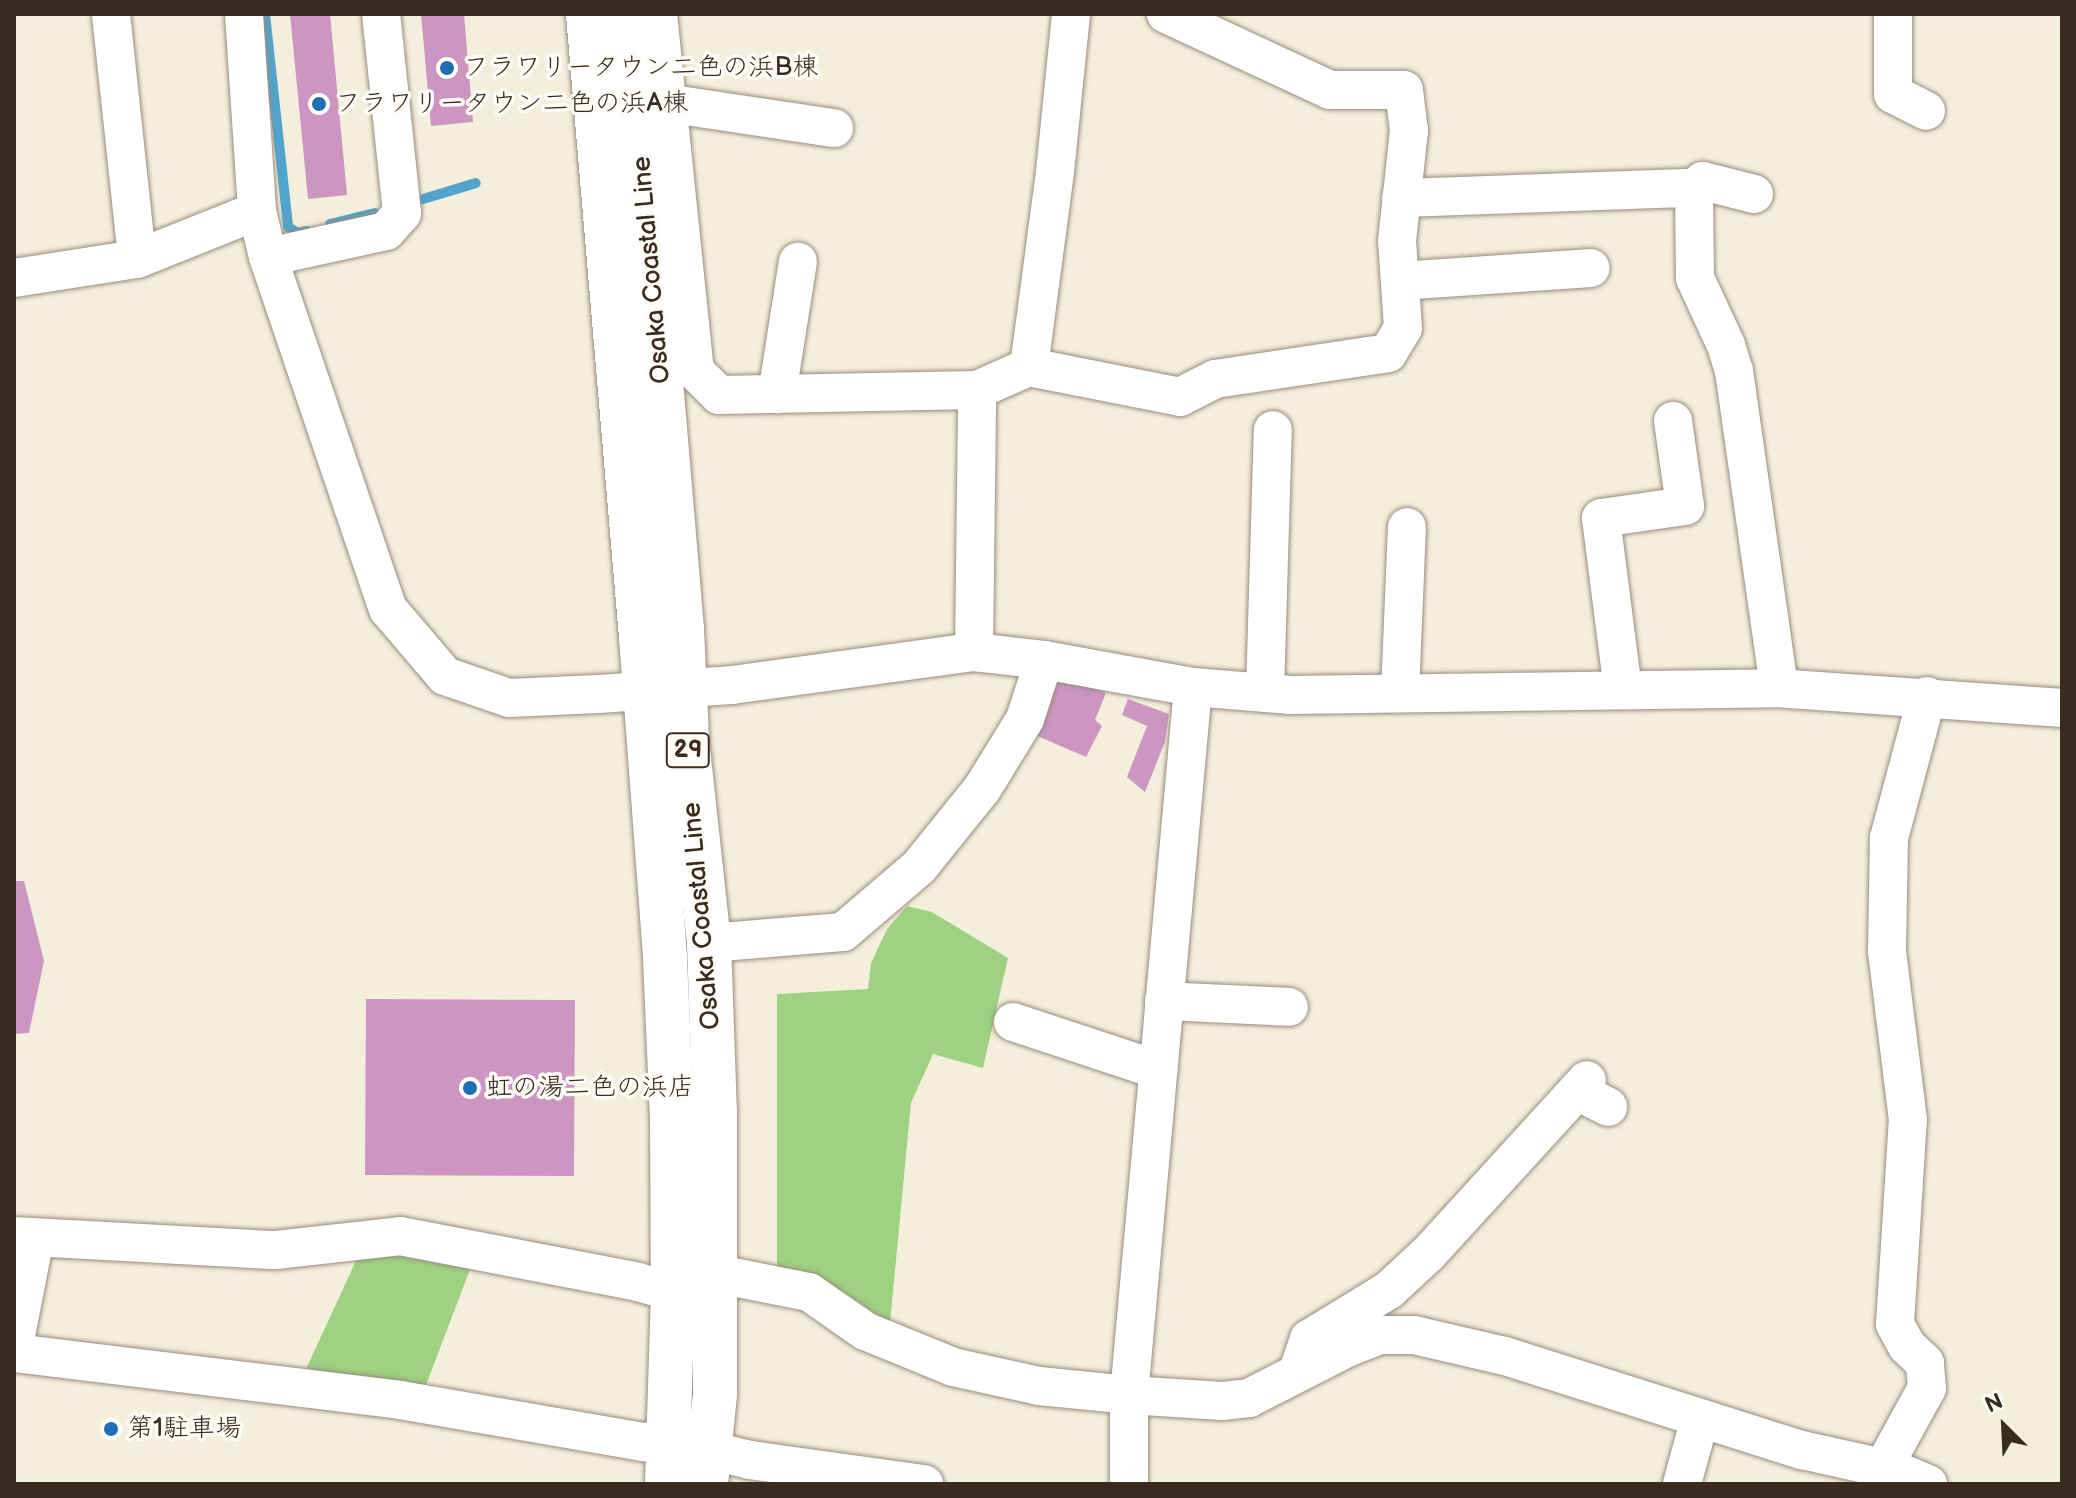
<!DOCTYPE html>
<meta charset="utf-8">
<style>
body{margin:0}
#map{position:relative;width:2076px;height:1498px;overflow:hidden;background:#f4efdc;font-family:"Balsamiq Sans","Klee One",sans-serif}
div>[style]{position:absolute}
.green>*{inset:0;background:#9ed181}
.stream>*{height:10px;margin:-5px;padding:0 5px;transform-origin:5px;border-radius:5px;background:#51a4cc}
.building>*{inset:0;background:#cc95c2}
.roads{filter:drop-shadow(0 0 2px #988c7d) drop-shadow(0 0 2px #988c7d)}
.minor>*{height:38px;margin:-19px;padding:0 19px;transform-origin:19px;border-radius:19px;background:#fff}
.major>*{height:44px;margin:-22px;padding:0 22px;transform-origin:22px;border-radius:22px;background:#fff}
.dots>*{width:22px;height:22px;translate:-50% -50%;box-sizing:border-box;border:4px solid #fdfcf7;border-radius:50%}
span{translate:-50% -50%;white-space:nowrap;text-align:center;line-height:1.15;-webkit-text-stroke:7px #fdfcf7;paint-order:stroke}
.shield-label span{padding:2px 6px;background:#fdfcf7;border:2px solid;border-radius:6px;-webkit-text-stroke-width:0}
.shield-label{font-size:24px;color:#3b2a1e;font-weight:700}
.poi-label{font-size:26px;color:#3b2a1e}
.left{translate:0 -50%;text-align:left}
.street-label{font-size:26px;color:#3b2a1e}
.frame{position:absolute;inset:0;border:16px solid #3b2a1e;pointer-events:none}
.north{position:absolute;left:1964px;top:1386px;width:80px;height:80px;-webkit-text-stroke:6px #fdfcf7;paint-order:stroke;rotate:336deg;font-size:22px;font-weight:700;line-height:32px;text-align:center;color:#3b2a1e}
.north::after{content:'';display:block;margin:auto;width:28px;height:36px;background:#3b2a1e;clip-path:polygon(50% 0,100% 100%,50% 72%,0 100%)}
</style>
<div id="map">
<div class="green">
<i style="clip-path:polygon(907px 906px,932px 912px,1008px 958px,983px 1068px,933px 1054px,911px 1103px,890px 1323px,843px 1292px,808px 1275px,777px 1274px,777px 994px,868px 989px,871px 963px,887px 929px)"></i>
<i style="clip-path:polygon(361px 1250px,398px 1251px,471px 1267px,426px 1385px,306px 1369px)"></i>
</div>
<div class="stream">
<i style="left:265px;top:14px;width:214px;rotate:83.8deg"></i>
<i style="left:288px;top:227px;width:12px;rotate:31deg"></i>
<i style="left:298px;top:233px;width:9px;rotate:-13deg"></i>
<i style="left:423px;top:199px;width:55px;rotate:-16.8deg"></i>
<i style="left:330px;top:224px;width:46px;rotate:-13.7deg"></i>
</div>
<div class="building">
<i style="clip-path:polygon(290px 14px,330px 14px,347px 195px,308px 199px)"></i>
<i style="clip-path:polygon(421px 14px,464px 14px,473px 122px,431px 126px)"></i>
<i style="clip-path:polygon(1061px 675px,1106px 693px,1095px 720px,1102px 726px,1086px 757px,1035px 735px)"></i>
<i style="clip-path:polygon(1128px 699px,1169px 714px,1165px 742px,1145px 792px,1127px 777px,1147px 726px,1122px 715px)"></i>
<i style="clip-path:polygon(14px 881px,24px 881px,44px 961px,29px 1033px,14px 1034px)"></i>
<i style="clip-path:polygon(366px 999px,575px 1000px,574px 1176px,365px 1175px)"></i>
</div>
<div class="roads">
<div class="minor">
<i style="left:111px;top:14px;width:246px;rotate:83.9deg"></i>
<i style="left:244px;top:14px;width:197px;rotate:86.2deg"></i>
<i style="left:257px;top:211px;width:47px;rotate:76.6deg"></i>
<i style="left:268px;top:257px;width:372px;rotate:71.2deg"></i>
<i style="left:388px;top:609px;width:88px;rotate:49.6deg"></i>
<i style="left:445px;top:676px;width:68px;rotate:19deg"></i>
<i style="left:509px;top:698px;width:89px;rotate:-2.6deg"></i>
<i style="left:598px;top:694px;width:134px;rotate:-3.8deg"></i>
<i style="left:732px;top:685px;width:244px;rotate:-7.8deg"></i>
<i style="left:974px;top:652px;width:70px;rotate:6.5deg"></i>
<i style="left:1044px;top:660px;width:151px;rotate:10.3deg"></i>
<i style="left:1193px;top:687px;width:98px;rotate:4.7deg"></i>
<i style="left:1291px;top:695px;width:485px;rotate:-0.8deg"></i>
<i style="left:1776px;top:688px;width:287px;rotate:4deg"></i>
<i style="left:658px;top:14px;width:359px;rotate:84.1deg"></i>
<i style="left:695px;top:371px;width:34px;rotate:45deg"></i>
<i style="left:719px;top:395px;width:258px;rotate:-1.1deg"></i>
<i style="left:977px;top:390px;width:57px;rotate:-23.9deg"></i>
<i style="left:1029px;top:367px;width:154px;rotate:11.2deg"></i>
<i style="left:1180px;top:397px;width:39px;rotate:-27deg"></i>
<i style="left:1215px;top:379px;width:175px;rotate:-8.5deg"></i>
<i style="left:1388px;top:353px;width:29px;rotate:-59deg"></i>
<i style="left:1403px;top:328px;width:87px;rotate:-93.9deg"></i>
<i style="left:1397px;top:241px;width:111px;rotate:-83.8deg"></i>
<i style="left:1409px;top:131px;width:41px;rotate:-97deg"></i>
<i style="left:1404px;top:90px;width:74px;rotate:180deg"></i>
<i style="left:1330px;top:90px;width:181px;rotate:-155.1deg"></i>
<i style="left:1893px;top:14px;width:80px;rotate:90deg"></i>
<i style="left:1893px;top:94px;width:37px;rotate:27deg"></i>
<i style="left:666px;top:103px;width:170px;rotate:8.5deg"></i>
<i style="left:1754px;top:194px;width:53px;rotate:-165.7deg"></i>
<i style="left:1703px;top:181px;width:11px;rotate:142deg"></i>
<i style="left:1694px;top:188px;width:90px;rotate:89.4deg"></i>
<i style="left:1695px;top:278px;width:74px;rotate:65.2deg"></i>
<i style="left:1726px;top:345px;width:27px;rotate:73deg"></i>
<i style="left:1734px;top:371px;width:320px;rotate:81.9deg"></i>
<i style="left:1401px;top:198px;width:293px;rotate:-2deg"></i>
<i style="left:268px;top:257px;width:121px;rotate:-12.4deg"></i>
<i style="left:386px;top:231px;width:24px;rotate:-48deg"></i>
<i style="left:402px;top:213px;width:200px;rotate:-96deg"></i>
<i style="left:14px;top:278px;width:124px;rotate:-8.8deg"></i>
<i style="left:137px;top:259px;width:129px;rotate:-21.8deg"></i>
<i style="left:1400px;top:281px;width:191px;rotate:-3.9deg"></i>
<i style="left:1029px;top:367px;width:197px;rotate:-82.4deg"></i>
<i style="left:1055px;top:172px;width:159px;rotate:-84.2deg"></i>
<i style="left:777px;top:394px;width:134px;rotate:-81deg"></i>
<i style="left:974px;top:652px;width:262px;rotate:-89.3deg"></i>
<i style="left:1623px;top:690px;width:173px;rotate:-97.3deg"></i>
<i style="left:1601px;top:518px;width:85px;rotate:-8.1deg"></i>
<i style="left:1685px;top:506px;width:86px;rotate:-98deg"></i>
<i style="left:1265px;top:693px;width:263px;rotate:-88.3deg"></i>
<i style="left:1400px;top:693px;width:166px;rotate:-87.6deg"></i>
<i style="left:709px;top:943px;width:134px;rotate:-4.7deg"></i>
<i style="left:843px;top:932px;width:100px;rotate:-40.5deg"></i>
<i style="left:919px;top:867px;width:100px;rotate:-51.1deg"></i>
<i style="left:982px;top:789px;width:82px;rotate:-58.4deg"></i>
<i style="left:1025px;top:719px;width:62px;rotate:-72.1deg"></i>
<i style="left:1164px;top:1001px;width:125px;rotate:2.7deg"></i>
<i style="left:1013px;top:1022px;width:153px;rotate:18.3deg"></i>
<i style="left:1577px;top:1091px;width:35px;rotate:27deg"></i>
<i style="left:14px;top:1236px;width:262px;rotate:3.1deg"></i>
<i style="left:276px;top:1250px;width:125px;rotate:-6.4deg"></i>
<i style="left:400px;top:1236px;width:242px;rotate:10.9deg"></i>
<i style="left:638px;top:1282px;width:36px;rotate:16deg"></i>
<i style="left:713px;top:1273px;width:98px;rotate:11.2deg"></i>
<i style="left:809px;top:1292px;width:68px;rotate:34.9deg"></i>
<i style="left:865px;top:1331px;width:95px;rotate:22.2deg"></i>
<i style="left:953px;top:1367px;width:88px;rotate:12.5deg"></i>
<i style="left:1039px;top:1386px;width:90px;rotate:5.7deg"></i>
<i style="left:1129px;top:1395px;width:93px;rotate:3.7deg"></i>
<i style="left:1222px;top:1401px;width:27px;rotate:-6deg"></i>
<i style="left:1249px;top:1398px;width:112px;rotate:-27deg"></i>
<i style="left:1349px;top:1347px;width:34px;rotate:-21deg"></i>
<i style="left:1381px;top:1335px;width:33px"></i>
<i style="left:1414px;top:1335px;width:93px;rotate:13deg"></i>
<i style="left:1505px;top:1356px;width:312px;rotate:17.6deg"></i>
<i style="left:1802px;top:1450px;width:97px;rotate:12.5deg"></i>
<i style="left:1897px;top:1471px;width:34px;rotate:23deg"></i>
<i style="left:14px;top:1346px;width:110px;rotate:-79deg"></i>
<i style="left:14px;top:1353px;width:389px;rotate:6.9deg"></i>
<i style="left:400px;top:1400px;width:248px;rotate:9.8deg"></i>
<i style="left:644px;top:1442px;width:24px;rotate:-5deg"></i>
<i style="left:668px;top:1440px;width:84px;rotate:13.7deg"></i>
<i style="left:750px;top:1460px;width:176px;rotate:7.9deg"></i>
<i style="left:1299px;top:1368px;width:31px;rotate:-71deg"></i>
<i style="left:1309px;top:1339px;width:94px;rotate:-31.5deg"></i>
<i style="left:1389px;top:1290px;width:54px;rotate:-42.8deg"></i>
<i style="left:1429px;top:1253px;width:234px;rotate:-47.6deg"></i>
<i style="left:1883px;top:1468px;width:91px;rotate:-61.2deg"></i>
<i style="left:1927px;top:1388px;width:25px;rotate:-95deg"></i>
<i style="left:1925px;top:1363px;width:25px;rotate:-137deg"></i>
<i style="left:1907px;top:1346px;width:25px;rotate:-119deg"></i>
<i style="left:1895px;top:1324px;width:204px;rotate:-86.4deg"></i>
<i style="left:1908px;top:1120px;width:170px;rotate:-97.1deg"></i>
<i style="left:1887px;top:951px;width:113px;rotate:-89deg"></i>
<i style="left:1889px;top:838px;width:147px;rotate:-75deg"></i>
<i style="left:1129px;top:1484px;width:89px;rotate:-90deg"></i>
<i style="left:1129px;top:1395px;width:711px;rotate:-84.83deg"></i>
<i style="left:1682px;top:1484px;width:68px;rotate:-74.7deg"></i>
</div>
<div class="major">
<i style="left:588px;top:14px;width:625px;rotate:85.14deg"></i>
<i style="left:641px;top:637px;width:323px;rotate:85.7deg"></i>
<i style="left:665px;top:959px;width:162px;rotate:87.5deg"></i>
<i style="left:672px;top:1121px;width:171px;rotate:89.7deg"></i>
<i style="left:673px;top:1292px;width:192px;rotate:91.8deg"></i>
<i style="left:630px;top:14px;width:617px;rotate:85.17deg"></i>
<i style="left:682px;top:629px;width:111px;rotate:87.4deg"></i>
<i style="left:687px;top:740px;width:204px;rotate:83.8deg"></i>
<i style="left:709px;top:943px;width:168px;rotate:88deg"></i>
<i style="left:715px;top:1111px;width:283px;rotate:90deg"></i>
<i style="left:715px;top:1394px;width:90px;rotate:95.7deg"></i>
</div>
</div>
<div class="dots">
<i style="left:447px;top:68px;background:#1f6fb2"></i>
<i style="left:319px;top:104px;background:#1f6fb2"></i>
<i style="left:470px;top:1088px;background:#1f6fb2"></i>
<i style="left:111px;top:1429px;background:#1f6fb2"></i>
</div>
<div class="shield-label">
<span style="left:688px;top:750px">29</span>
</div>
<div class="poi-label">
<span class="left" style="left:463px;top:68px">フラワリータウン二色の浜B棟</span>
<span class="left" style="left:335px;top:104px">フラワリータウン二色の浜A棟</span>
<span class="left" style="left:486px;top:1088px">虹の湯二色の浜店</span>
<span class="left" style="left:127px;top:1429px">第1駐車場</span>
</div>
<div class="street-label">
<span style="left:652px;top:270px;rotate:-95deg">Osaka Coastal Line</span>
<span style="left:702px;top:916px;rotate:-95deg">Osaka Coastal Line</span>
</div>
<div class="frame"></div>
<div class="north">N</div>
</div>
